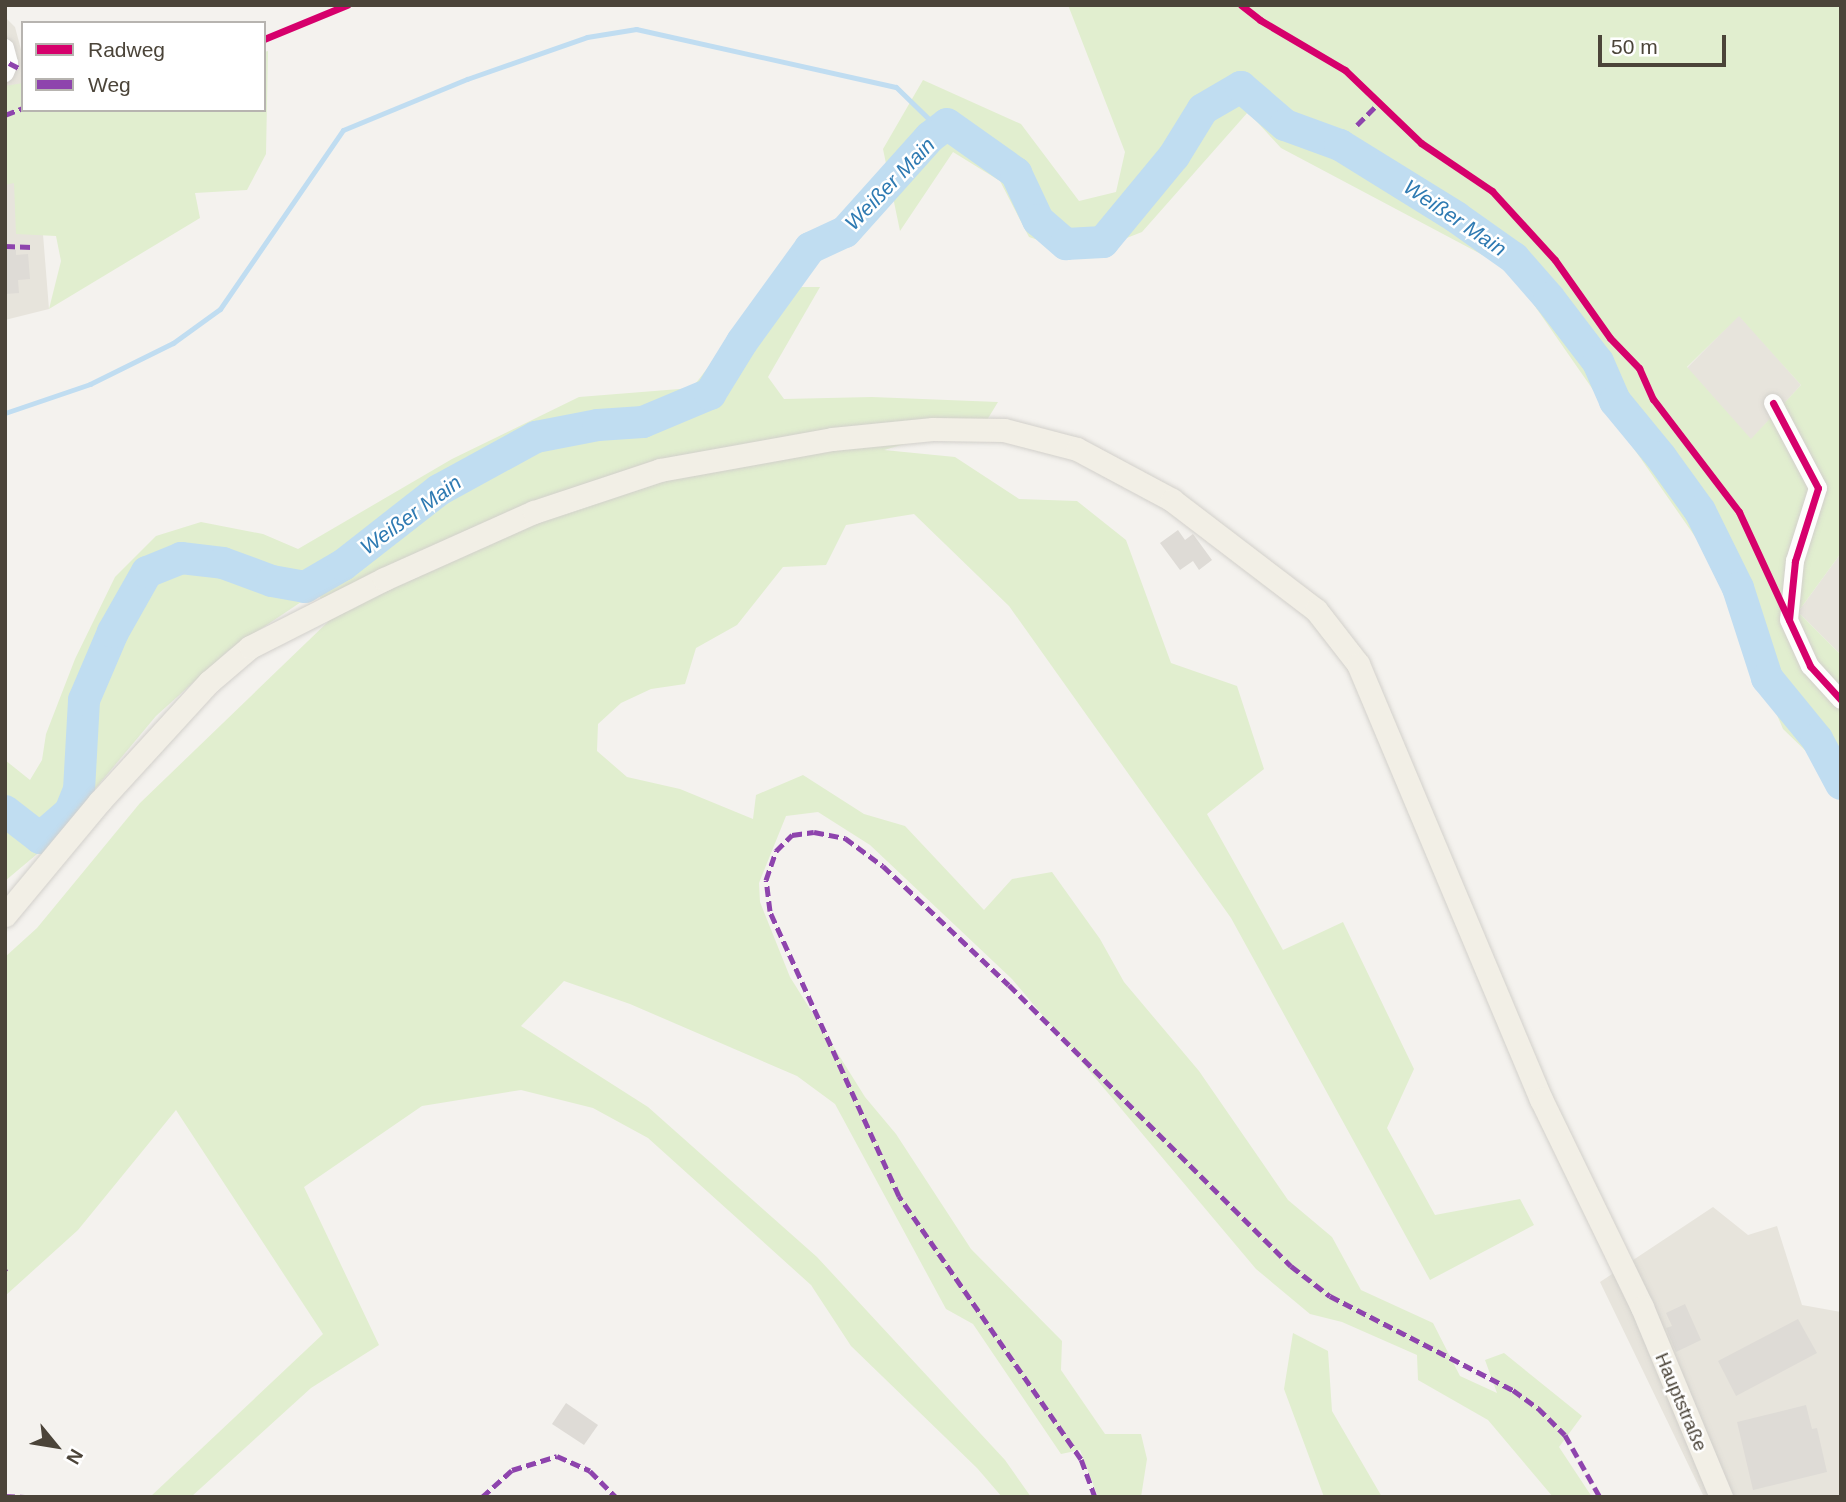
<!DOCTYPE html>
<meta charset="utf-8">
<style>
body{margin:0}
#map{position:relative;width:1846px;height:1502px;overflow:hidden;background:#f4f2ee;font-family:Arial,sans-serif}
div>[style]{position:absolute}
.residential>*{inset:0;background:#e7e4dc}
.green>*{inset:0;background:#e1eecf}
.stream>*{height:5px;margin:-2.5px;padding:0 2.5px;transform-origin:2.5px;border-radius:2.5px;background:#c0ddf1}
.river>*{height:32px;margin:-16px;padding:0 16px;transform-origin:16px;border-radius:16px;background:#c0ddf1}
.building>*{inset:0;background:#dedbd6}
.roads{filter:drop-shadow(0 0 2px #d2d0cb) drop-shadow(0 0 2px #d2d0cb)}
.minor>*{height:18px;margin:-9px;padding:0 9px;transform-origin:9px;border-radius:9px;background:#fdfdfc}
.major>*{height:23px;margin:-11.5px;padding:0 11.5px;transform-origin:11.5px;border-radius:11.5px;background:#f2efe6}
.quiet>*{height:5px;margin-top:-2.5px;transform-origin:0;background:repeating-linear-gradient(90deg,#8e44ad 0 10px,transparent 0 15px)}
.cycleway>*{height:7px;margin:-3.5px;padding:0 3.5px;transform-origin:3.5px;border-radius:3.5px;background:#d6006c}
span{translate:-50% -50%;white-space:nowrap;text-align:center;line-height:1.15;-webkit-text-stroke:5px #fff;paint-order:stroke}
.street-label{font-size:19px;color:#4b4439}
.water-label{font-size:21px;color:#2e7ab2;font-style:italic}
.frame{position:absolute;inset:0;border:7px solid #4b4439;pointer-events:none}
.legend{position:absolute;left:21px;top:21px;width:245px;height:91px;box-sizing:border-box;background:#fff;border:2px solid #b7b4b0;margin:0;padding:9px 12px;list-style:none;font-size:21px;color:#4b4439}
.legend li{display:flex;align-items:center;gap:14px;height:35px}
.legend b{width:35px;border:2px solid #b7b4b0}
.north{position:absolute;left:21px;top:1411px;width:70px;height:70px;-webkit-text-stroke:5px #fff;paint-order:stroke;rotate:120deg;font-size:19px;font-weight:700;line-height:28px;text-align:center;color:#4b4439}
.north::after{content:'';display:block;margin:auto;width:24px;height:32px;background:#4b4439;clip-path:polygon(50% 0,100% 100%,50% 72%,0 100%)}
.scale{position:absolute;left:1598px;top:35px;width:128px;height:32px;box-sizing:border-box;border:4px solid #4b4439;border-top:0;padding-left:9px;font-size:21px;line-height:24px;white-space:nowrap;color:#4b4439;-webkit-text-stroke:5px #fff;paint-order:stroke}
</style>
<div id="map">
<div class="residential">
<i style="clip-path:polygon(5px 17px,15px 27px,23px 57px,23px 110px,33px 110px,49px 309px,5px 320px)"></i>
<i style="clip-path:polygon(1739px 315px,1801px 385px,1751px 440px,1687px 368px)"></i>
<i style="clip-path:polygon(1841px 553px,1841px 655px,1798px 612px)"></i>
<i style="clip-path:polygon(1713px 1207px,1748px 1235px,1777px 1226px,1802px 1305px,1841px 1312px,1841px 1497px,1704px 1497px,1600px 1282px)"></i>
</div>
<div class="green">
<i style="clip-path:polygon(evenodd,1068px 5px,1841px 5px,1841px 553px,1798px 612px,1841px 655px,1841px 785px,1783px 729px,1712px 561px,1509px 269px,1281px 148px,1248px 112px,1142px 232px,1083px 255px,1029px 237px,1000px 181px,953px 152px,900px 231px,883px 149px,923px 80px,1021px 124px,1079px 201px,1116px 192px,1125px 152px,1068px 5px,1739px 316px,1801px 385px,1751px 439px,1687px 367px,1739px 316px)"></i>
<i style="clip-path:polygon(268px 51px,266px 154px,247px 190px,195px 193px,200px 218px,49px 309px,61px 261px,56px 236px,16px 234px,14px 183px,5px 185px,5px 86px,23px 83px,23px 110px,264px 110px,264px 52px)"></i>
<i style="clip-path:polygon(771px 287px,820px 287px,768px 377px,784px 399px,872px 397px,998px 402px,987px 420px,884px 450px,955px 457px,1019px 499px,1077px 501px,1126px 540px,1171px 663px,1237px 686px,1264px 769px,1207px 814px,1283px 950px,1343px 922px,1414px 1069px,1387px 1128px,1435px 1215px,1520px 1199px,1534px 1225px,1430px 1280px,1231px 918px,1009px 606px,914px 514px,846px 525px,826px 565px,783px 567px,737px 625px,696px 648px,685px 684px,651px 689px,621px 703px,598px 724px,597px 751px,627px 777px,680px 789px,753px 819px,756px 795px,803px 775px,864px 814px,905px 826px,984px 910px,1012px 879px,1052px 872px,1100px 939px,1124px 982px,1199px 1071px,1288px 1200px,1332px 1237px,1361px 1290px,1433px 1323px,1460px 1376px,1497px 1393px,1485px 1360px,1504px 1353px,1582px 1416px,1559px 1447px,1592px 1497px,1553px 1497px,1488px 1420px,1418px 1380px,1417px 1355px,1342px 1322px,1310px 1314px,1256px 1269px,1012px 979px,870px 845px,818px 812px,786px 816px,759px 883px,760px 902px,790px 977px,865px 1097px,896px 1134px,971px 1249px,1062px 1341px,1061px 1370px,1105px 1434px,1141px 1434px,1147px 1459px,1141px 1497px,1098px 1497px,1080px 1450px,1061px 1454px,973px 1324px,946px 1309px,835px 1104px,797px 1076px,630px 1004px,564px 981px,521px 1026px,648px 1107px,817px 1257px,1005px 1460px,1031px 1497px,1002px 1497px,977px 1468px,851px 1346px,811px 1285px,648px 1138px,593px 1108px,521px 1090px,422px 1106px,304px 1187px,379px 1345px,311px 1388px,191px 1497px,150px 1497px,323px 1334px,176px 1110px,78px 1230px,5px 1296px,5px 957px,37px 928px,140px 803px,334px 616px,316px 592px,228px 651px,156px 716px,49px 844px,5px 881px,5px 760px,30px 780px,42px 760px,46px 734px,75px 659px,115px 577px,156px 536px,201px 522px,263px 534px,298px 549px,452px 459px,579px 397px,692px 388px)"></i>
<i style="clip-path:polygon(1293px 1333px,1328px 1351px,1332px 1411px,1382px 1497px,1324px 1497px,1284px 1389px)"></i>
</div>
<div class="stream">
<i style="left:5px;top:413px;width:90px;rotate:-18.8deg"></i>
<i style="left:90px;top:384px;width:93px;rotate:-26.3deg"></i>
<i style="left:173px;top:343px;width:58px;rotate:-35.9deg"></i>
<i style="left:220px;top:309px;width:217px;rotate:-55.5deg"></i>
<i style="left:343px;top:130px;width:134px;rotate:-22.4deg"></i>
<i style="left:467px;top:79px;width:127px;rotate:-19.3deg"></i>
<i style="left:587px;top:37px;width:50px;rotate:-9.3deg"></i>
<i style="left:636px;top:29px;width:266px;rotate:12.6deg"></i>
<i style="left:896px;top:87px;width:62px;rotate:44.3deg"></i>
</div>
<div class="river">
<i style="left:5px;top:811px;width:44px;rotate:37.6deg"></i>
<i style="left:40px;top:838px;width:40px;rotate:-41deg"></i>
<i style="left:70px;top:812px;width:24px;rotate:-68deg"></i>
<i style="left:79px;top:790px;width:90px;rotate:-86.8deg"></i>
<i style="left:84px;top:700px;width:74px;rotate:-66.9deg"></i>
<i style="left:113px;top:632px;width:69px;rotate:-60.5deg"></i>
<i style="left:147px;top:572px;width:37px;rotate:-22deg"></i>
<i style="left:181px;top:558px;width:42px;rotate:6.8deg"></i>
<i style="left:223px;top:563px;width:52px;rotate:20.2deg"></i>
<i style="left:272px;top:581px;width:34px;rotate:10deg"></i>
<i style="left:305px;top:587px;width:44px;rotate:-30.1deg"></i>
<i style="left:343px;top:565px;width:122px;rotate:-38deg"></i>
<i style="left:439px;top:490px;width:111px;rotate:-28.7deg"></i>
<i style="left:536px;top:437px;width:63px;rotate:-11deg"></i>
<i style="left:598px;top:425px;width:45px;rotate:-3.8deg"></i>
<i style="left:643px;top:422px;width:73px;rotate:-22.7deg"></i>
<i style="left:710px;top:394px;width:61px;rotate:-58.4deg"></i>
<i style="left:742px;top:342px;width:116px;rotate:-54.1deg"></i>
<i style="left:810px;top:248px;width:38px;rotate:-25deg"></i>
<i style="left:845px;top:232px;width:127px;rotate:-48.2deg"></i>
<i style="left:930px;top:137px;width:21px;rotate:-37deg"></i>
<i style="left:947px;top:124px;width:85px;rotate:35.4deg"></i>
<i style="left:1016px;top:173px;width:52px;rotate:64.9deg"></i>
<i style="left:1038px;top:220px;width:37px;rotate:41deg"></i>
<i style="left:1066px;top:244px;width:37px;rotate:-3deg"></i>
<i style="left:1103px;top:242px;width:112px;rotate:-50.5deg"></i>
<i style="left:1174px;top:156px;width:55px;rotate:-58.3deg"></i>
<i style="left:1203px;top:109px;width:44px;rotate:-30.1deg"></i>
<i style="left:1241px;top:87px;width:58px;rotate:40.8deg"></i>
<i style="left:1285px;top:125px;width:59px;rotate:20deg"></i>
<i style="left:1340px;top:145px;width:137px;rotate:31.8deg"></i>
<i style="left:1456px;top:217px;width:71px;rotate:35.3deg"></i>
<i style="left:1514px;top:258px;width:53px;rotate:48.8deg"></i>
<i style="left:1549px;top:298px;width:81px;rotate:52.6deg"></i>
<i style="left:1598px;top:362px;width:43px;rotate:66.4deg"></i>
<i style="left:1615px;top:401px;width:72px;rotate:50.6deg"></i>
<i style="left:1661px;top:457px;width:67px;rotate:54.2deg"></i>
<i style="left:1700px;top:511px;width:86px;rotate:63.7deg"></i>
<i style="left:1738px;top:588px;width:95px;rotate:72.1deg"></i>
<i style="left:1767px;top:678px;width:79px;rotate:50.7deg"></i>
<i style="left:1817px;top:739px;width:51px;rotate:61.9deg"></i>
</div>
<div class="building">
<i style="clip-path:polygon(5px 250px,16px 250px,16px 255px,28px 254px,30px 279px,18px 280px,19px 293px,5px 294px)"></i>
<i style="clip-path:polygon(1178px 530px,1185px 540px,1193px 534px,1212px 560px,1199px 570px,1193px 561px,1180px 570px,1160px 543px)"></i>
<i style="clip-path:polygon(1685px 1304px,1701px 1340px,1676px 1352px,1666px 1328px,1672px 1326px,1666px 1313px)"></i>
<i style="clip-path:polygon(1798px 1319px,1817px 1353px,1736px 1396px,1718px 1361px)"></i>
<i style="clip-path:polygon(566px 1403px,598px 1425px,584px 1445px,552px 1424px)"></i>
<i style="clip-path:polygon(1806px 1405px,1812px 1429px,1817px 1428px,1827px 1472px,1753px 1490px,1737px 1422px)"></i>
</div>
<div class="roads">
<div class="minor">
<i style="left:5px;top:48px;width:16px;rotate:75deg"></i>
<i style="left:9px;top:63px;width:11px;rotate:112deg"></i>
<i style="left:1773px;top:403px;width:96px;rotate:62.1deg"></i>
<i style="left:1818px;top:488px;width:77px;rotate:107.5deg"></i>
<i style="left:1795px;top:561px;width:59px;rotate:95.8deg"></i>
<i style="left:1789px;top:620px;width:51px;rotate:65.5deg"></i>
<i style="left:1810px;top:666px;width:46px;rotate:47.6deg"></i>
</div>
<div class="major">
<i style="left:5px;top:915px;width:147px;rotate:-50.2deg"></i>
<i style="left:99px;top:802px;width:163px;rotate:-47.5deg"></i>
<i style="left:209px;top:682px;width:54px;rotate:-40.5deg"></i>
<i style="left:250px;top:647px;width:150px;rotate:-26.9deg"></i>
<i style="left:384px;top:579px;width:164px;rotate:-24.1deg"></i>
<i style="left:534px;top:512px;width:133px;rotate:-18.4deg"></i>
<i style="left:660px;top:470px;width:175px;rotate:-10.2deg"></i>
<i style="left:832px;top:439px;width:101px;rotate:-5.7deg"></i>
<i style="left:933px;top:429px;width:71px;rotate:0.8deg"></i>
<i style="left:1004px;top:430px;width:75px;rotate:14.6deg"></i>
<i style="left:1077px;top:449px;width:108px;rotate:28.2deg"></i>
<i style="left:1172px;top:500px;width:181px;rotate:37.4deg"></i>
<i style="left:1316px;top:610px;width:68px;rotate:52.1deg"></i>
<i style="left:1358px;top:664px;width:472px;rotate:67.2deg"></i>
<i style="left:1541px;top:1099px;width:231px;rotate:64.1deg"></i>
<i style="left:1642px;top:1307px;width:206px;rotate:67.4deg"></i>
</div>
</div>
<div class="quiet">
<i style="left:9px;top:63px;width:16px;rotate:27deg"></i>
<i style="left:5px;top:115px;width:19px;rotate:-21deg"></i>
<i style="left:1357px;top:125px;width:31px;rotate:-45deg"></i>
<i style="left:5px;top:246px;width:27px;rotate:2deg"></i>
<i style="left:5px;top:1269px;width:2px;rotate:-27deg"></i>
<i style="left:5px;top:1496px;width:20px;rotate:3deg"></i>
<i style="left:482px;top:1497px;width:40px;rotate:-42deg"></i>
<i style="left:512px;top:1470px;width:47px;rotate:-17.3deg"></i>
<i style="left:557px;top:1456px;width:36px;rotate:24deg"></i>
<i style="left:590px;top:1471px;width:37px;rotate:45deg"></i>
<i style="left:1095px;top:1497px;width:40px;rotate:-110.2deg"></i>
<i style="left:1081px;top:1459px;width:320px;rotate:-124.7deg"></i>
<i style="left:899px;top:1196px;width:313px;rotate:-114.4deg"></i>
<i style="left:770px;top:911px;width:31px;rotate:-97deg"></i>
<i style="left:766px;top:880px;width:31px;rotate:-71deg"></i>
<i style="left:776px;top:851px;width:23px;rotate:-45deg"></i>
<i style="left:792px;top:835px;width:22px;rotate:-8deg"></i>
<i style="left:814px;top:832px;width:32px;rotate:11deg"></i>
<i style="left:845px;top:838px;width:47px;rotate:36.4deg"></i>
<i style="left:883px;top:866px;width:173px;rotate:43.4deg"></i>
<i style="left:1009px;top:985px;width:398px;rotate:44.9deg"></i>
<i style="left:1291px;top:1266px;width:49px;rotate:37.6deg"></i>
<i style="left:1330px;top:1296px;width:206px;rotate:27.2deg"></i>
<i style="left:1513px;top:1390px;width:31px;rotate:36deg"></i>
<i style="left:1538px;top:1408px;width:38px;rotate:45deg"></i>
<i style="left:1565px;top:1435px;width:71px;rotate:60.6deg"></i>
</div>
<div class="cycleway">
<i style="left:1241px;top:5px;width:24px;rotate:38deg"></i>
<i style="left:1260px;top:20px;width:99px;rotate:30.5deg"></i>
<i style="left:1345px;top:70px;width:105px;rotate:43.8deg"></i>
<i style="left:1421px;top:143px;width:86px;rotate:34.1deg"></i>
<i style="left:1492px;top:191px;width:93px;rotate:47.6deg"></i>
<i style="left:1555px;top:260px;width:95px;rotate:54.8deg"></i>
<i style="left:1610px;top:338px;width:42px;rotate:46deg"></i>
<i style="left:1639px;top:368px;width:34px;rotate:66deg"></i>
<i style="left:1653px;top:399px;width:142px;rotate:52.7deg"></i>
<i style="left:1739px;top:512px;width:170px;rotate:65.2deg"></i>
<i style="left:1810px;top:666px;width:46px;rotate:47.6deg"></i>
<i style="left:264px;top:39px;width:90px;rotate:-22.3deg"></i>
<i style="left:1773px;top:403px;width:96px;rotate:62.1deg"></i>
<i style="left:1818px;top:488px;width:77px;rotate:107.5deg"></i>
<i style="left:1795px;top:561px;width:59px;rotate:95.8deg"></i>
</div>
<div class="street-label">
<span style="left:1681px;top:1402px;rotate:67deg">Hauptstraße</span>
</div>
<div class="water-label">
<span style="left:890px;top:184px;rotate:-46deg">Weißer Main</span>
<span style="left:1455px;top:218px;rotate:34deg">Weißer Main</span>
<span style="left:411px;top:515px;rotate:-36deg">Weißer Main</span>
</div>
<div class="frame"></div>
<ul class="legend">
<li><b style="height:9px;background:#d6006c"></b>Radweg</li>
<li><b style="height:9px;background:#8e44ad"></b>Weg</li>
</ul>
<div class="north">N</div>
<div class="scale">50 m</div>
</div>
